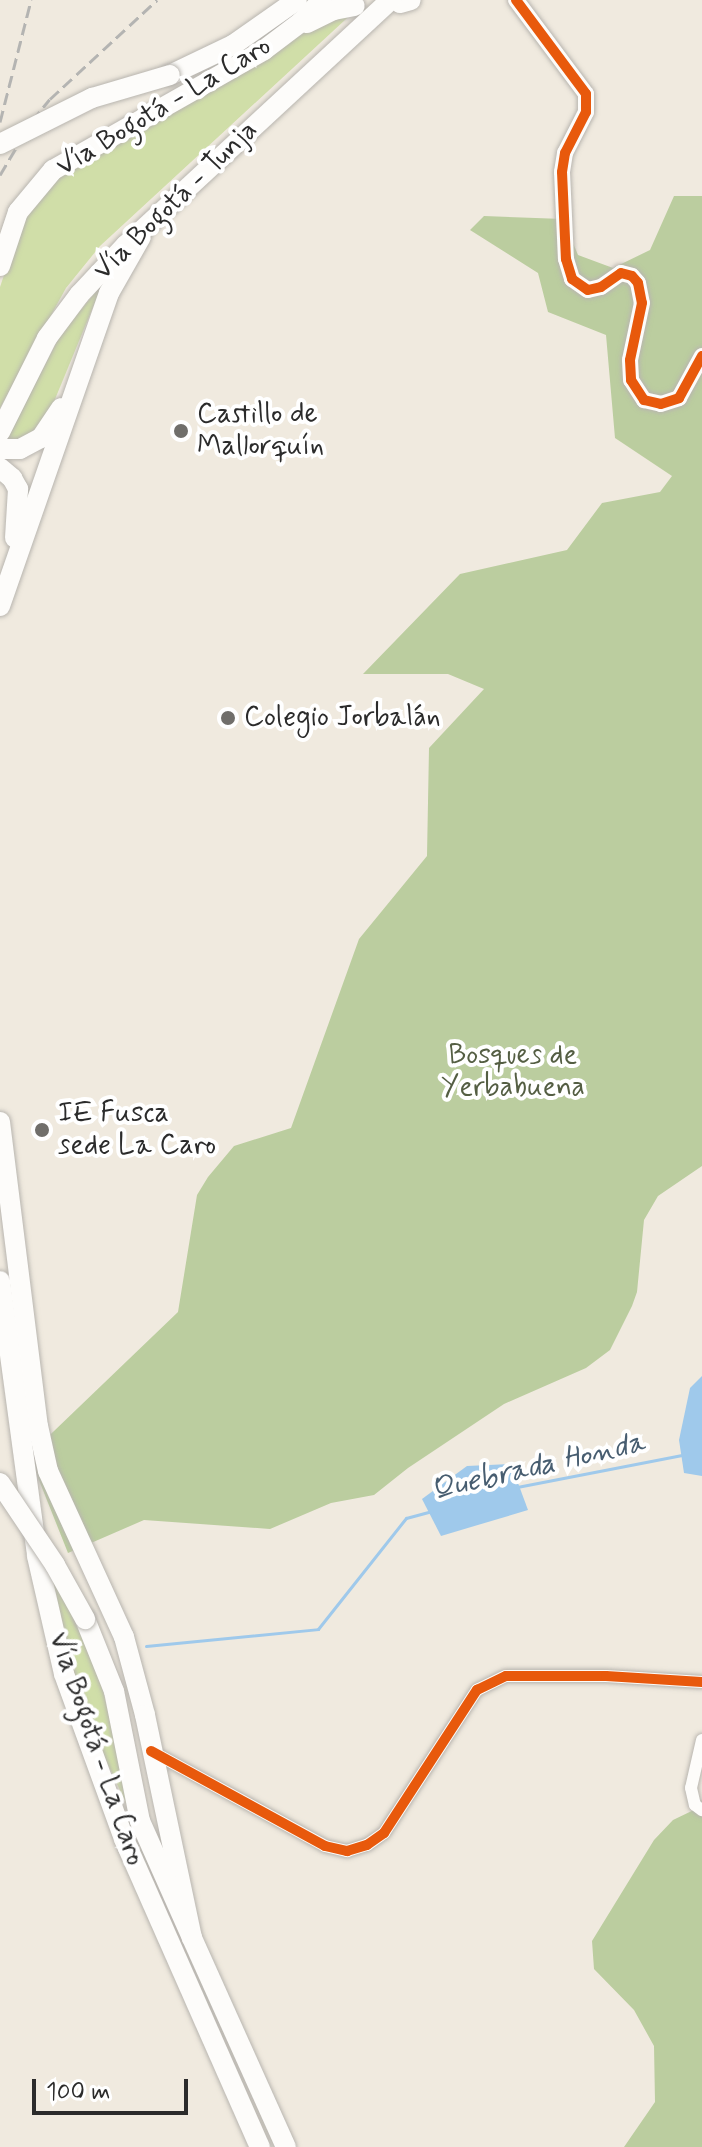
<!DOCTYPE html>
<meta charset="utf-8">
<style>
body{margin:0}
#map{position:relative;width:702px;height:2147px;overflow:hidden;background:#f0eadf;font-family:Mynerve,sans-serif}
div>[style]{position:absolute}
.green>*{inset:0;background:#d0dea8}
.forest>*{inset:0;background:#bbcd9f}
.water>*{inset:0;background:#9fc9eb}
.stream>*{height:3px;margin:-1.5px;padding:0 1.5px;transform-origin:1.5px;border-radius:1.5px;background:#9fc9eb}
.roads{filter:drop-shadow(0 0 2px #b8b5af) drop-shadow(0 0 2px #b8b5af)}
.minor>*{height:12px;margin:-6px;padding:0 6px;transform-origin:6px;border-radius:6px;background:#fdfcfa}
.tertiary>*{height:16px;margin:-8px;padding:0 8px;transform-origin:8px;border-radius:8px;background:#fdfcfa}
.primary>*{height:20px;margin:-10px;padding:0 10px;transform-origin:10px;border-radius:10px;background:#fdfcfa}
.trunk>*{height:20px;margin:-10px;padding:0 10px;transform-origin:10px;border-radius:10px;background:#fdfcfa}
.rail>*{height:3px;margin-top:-1.5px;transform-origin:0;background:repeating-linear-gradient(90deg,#b4b4b2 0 12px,transparent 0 18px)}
.bridges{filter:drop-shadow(0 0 2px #b8b5af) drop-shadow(0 0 2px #b8b5af)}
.trunk-bridge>*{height:20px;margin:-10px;padding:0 10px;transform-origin:10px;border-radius:10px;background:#fdfcfa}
.cycleway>*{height:10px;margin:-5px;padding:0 5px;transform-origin:5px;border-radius:5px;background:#e8590c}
.dots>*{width:22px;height:22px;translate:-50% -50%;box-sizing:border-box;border:4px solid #fff;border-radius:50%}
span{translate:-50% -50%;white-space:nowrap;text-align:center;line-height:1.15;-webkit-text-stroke:8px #fff;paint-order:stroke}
.street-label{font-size:28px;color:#2b2b2b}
.poi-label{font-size:28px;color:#2b2b2b}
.left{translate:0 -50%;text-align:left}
.park-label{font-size:28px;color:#545e43}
.water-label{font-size:30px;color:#475d70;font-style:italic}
.scale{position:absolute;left:32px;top:2079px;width:156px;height:36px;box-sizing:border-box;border:4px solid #2b2b2b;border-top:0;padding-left:10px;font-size:24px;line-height:28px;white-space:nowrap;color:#2b2b2b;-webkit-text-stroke:6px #fff;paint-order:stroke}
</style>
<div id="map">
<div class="green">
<i style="clip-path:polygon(358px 8px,100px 246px,66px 288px,0 408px,0 287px,27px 207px,65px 168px,329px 19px)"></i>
<i style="clip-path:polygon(103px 283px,46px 421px,32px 439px,4px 444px,61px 334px)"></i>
<i style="clip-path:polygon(44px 1567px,65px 1596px,98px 1668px,131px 1814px,97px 1741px,67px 1663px)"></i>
</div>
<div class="forest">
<i style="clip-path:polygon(674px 196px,702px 196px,702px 1166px,658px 1196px,644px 1220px,637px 1292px,632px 1306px,610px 1350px,586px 1368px,504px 1404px,408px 1468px,374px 1495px,331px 1503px,270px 1529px,144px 1520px,68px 1553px,29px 1455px,178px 1312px,197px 1195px,208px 1177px,234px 1146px,291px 1128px,359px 939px,427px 856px,429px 748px,484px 689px,448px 674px,363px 674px,460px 574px,567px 550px,602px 503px,660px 492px,672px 476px,615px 438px,606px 335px,548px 312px,538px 273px,470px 230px,484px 216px,563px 219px,578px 255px,613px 268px,650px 250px)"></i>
<i style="clip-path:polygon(702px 1799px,702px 2147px,624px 2147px,655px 2102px,654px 2046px,634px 2010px,594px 1969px,592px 1941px,654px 1840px,673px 1820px,700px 1807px)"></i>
</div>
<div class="water">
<i style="clip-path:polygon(702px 1376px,702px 1476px,684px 1473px,679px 1440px,690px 1388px)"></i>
<i style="clip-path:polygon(511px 1464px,528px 1510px,441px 1536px,422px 1499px,467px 1466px)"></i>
</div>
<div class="stream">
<i style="left:517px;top:1487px;width:168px;rotate:-11deg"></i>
<i style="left:146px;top:1646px;width:173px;rotate:-5.6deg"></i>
<i style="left:318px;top:1629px;width:142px;rotate:-51.6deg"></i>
<i style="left:406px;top:1518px;width:27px;rotate:-15deg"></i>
</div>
<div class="roads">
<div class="minor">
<i style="left:702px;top:1740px;width:49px;rotate:102.9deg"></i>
<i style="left:691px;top:1788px;width:17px;rotate:77deg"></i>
<i style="left:695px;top:1805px;width:9px;rotate:36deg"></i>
<i style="left:151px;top:1751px;width:198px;rotate:28.6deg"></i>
<i style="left:325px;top:1846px;width:23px;rotate:13deg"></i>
<i style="left:347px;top:1851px;width:21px;rotate:-17deg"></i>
<i style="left:367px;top:1845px;width:21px;rotate:-35deg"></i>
<i style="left:384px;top:1833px;width:171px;rotate:-57deg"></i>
<i style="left:477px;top:1690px;width:32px;rotate:-26deg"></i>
<i style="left:506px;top:1676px;width:100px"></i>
<i style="left:606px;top:1676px;width:96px;rotate:3.6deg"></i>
</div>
<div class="tertiary">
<i style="left:516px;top:0;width:117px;rotate:53.3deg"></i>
<i style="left:586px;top:94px;width:18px;rotate:90deg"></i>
<i style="left:586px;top:112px;width:46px;rotate:117.1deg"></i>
<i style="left:565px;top:153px;width:19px;rotate:99deg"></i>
<i style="left:562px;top:172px;width:87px;rotate:87.4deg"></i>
<i style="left:566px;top:259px;width:21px;rotate:73deg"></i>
<i style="left:572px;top:279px;width:19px;rotate:35deg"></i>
<i style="left:588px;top:290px;width:13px;rotate:-13deg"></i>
<i style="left:601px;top:287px;width:24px;rotate:-35deg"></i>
<i style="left:621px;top:273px;width:11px;rotate:15deg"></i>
<i style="left:632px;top:276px;width:9px;rotate:49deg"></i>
<i style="left:638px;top:283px;width:20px;rotate:79deg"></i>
<i style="left:642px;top:303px;width:58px;rotate:101.9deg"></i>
<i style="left:630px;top:360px;width:20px;rotate:87deg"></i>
<i style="left:631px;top:380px;width:24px;rotate:57deg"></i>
<i style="left:644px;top:400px;width:17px;rotate:13deg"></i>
<i style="left:661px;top:404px;width:19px;rotate:-18deg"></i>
<i style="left:679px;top:398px;width:48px;rotate:-61.3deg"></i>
</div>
<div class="primary">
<i style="left:400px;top:3px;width:11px;rotate:-15deg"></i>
<i style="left:307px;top:23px;width:30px;rotate:-26deg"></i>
<i style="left:334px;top:10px;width:21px;rotate:-11deg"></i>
<i style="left:0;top:266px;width:57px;rotate:-71.6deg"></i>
<i style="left:18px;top:212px;width:55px;rotate:-50.2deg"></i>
<i style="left:53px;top:170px;width:243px;rotate:-29.6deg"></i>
<i style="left:264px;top:50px;width:46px;rotate:-37.1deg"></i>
<i style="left:301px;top:22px;width:30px;rotate:-46deg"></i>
<i style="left:0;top:449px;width:20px"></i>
<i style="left:20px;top:449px;width:24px;rotate:-28deg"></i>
<i style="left:41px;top:438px;width:36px;rotate:-56deg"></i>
<i style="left:0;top:468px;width:16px;rotate:40deg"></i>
<i style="left:12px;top:478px;width:13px;rotate:61deg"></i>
<i style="left:18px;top:489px;width:49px;rotate:93.5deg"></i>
<i style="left:0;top:606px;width:331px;rotate:-70.8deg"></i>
<i style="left:109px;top:293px;width:64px;rotate:-60.3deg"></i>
<i style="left:0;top:1122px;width:306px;rotate:82.9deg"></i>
<i style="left:38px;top:1426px;width:46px;rotate:77.5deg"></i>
<i style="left:48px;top:1471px;width:183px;rotate:65.4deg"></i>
<i style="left:124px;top:1637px;width:81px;rotate:74.9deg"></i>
<i style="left:145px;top:1715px;width:228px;rotate:78.1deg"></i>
<i style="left:192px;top:1938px;width:229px;rotate:65.8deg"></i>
<i style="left:0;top:1281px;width:277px;rotate:82.3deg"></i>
<i style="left:37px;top:1556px;width:121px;rotate:77.1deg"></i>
<i style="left:64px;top:1674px;width:176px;rotate:70deg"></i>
<i style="left:124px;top:1839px;width:337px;rotate:66.2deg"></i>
</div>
<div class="trunk">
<i style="left:170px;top:75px;width:70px;rotate:-25.5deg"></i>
<i style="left:233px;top:45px;width:78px;rotate:-35.1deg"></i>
<i style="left:0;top:432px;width:105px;rotate:-63.4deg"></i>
<i style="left:47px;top:338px;width:54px;rotate:-53.3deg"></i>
<i style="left:79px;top:295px;width:69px;rotate:-46.8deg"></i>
<i style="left:126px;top:245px;width:361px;rotate:-42.8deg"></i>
<i style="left:85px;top:1619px;width:78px;rotate:68.1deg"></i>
<i style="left:114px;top:1691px;width:133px;rotate:78.7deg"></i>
<i style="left:140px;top:1821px;width:128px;rotate:66deg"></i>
</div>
</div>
<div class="rail">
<i style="left:0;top:122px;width:126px;rotate:-75.7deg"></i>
<i style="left:0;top:175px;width:63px;rotate:-59.3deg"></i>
<i style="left:32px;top:121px;width:28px;rotate:-51deg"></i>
<i style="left:50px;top:99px;width:146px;rotate:-42.8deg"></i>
</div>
<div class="bridges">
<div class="trunk-bridge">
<i style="left:0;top:144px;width:103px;rotate:-26.6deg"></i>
<i style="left:92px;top:98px;width:81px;rotate:-16.4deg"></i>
<i style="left:0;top:1483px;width:99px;rotate:56.1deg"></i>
<i style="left:55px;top:1565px;width:62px;rotate:60.9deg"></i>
</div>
</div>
<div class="cycleway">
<i style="left:516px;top:0;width:117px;rotate:53.3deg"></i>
<i style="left:586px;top:94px;width:18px;rotate:90deg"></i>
<i style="left:586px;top:112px;width:46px;rotate:117.1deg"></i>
<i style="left:565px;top:153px;width:19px;rotate:99deg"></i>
<i style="left:562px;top:172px;width:87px;rotate:87.4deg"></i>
<i style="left:566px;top:259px;width:21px;rotate:73deg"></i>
<i style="left:572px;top:279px;width:19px;rotate:35deg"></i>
<i style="left:588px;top:290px;width:13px;rotate:-13deg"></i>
<i style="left:601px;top:287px;width:24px;rotate:-35deg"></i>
<i style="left:621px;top:273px;width:11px;rotate:15deg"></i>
<i style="left:632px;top:276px;width:9px;rotate:49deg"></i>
<i style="left:638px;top:283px;width:20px;rotate:79deg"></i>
<i style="left:642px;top:303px;width:58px;rotate:101.9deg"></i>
<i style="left:630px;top:360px;width:20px;rotate:87deg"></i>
<i style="left:631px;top:380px;width:24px;rotate:57deg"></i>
<i style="left:644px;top:400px;width:17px;rotate:13deg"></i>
<i style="left:661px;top:404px;width:19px;rotate:-18deg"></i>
<i style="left:679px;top:398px;width:48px;rotate:-61.3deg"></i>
<i style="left:151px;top:1751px;width:198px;rotate:28.6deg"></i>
<i style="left:325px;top:1846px;width:23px;rotate:13deg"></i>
<i style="left:347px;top:1851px;width:21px;rotate:-17deg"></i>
<i style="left:367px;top:1845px;width:21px;rotate:-35deg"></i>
<i style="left:384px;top:1833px;width:171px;rotate:-57deg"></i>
<i style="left:477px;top:1690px;width:32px;rotate:-26deg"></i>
<i style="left:506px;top:1676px;width:100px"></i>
<i style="left:606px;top:1676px;width:96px;rotate:3.6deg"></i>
</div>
<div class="dots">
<i style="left:181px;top:431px;background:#706e6a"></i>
<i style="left:228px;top:718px;background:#706e6a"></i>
<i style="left:42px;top:1130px;background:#706e6a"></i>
</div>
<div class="street-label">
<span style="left:164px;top:107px;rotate:-31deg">Vía Bogotá - La Caro</span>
<span style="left:176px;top:201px;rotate:-44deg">Vía Bogotá - Tunja</span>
<span style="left:96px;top:1749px;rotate:71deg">Vía Bogotá - La Caro</span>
</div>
<div class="poi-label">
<span class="left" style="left:197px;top:431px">Castillo de<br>Mallorquín</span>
<span class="left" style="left:244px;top:718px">Colegio Jorbalán</span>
<span class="left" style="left:58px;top:1130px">IE Fusca<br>sede La Caro</span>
</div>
<div class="park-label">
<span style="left:513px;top:1072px">Bosques de<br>Yerbabuena</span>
</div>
<div class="water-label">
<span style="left:538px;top:1467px;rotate:-13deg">Quebrada Honda</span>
</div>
<div class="scale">100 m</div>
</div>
